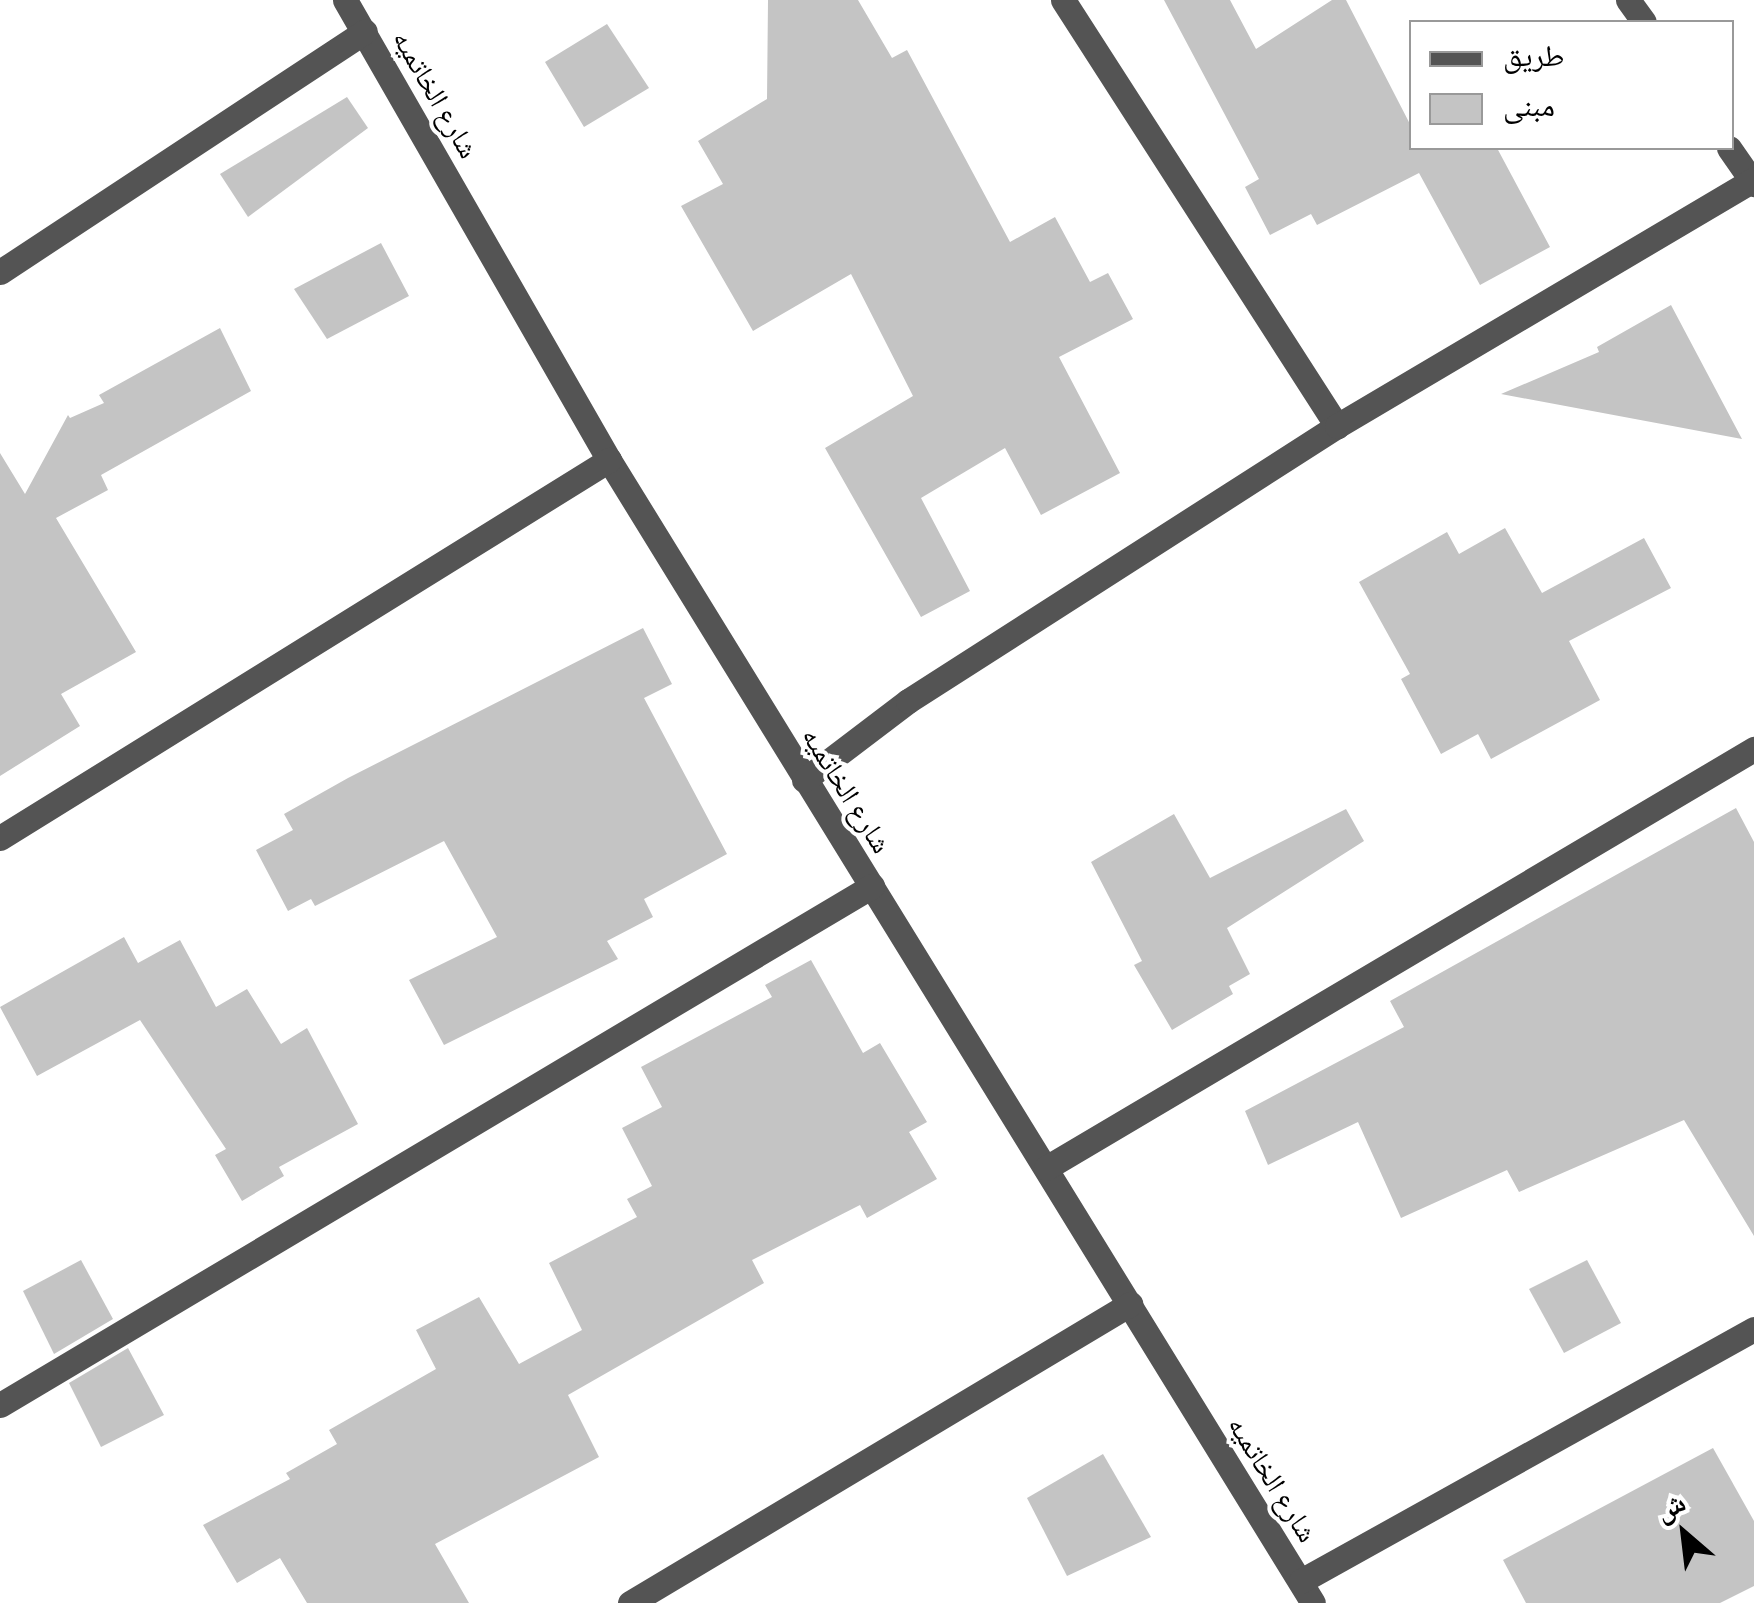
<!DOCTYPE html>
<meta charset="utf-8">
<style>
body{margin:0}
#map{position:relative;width:1754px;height:1603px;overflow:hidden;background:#fff;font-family:"Archivo Narrow","Noto Naskh Arabic",sans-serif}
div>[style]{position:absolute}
.building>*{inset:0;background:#c4c4c4}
.minor>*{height:25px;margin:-12.5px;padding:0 12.5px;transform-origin:12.5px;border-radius:12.5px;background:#545454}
span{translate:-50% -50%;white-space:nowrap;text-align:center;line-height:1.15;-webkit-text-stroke:8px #fff;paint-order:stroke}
.street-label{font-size:28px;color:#000}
.legend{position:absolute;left:1409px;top:20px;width:325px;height:130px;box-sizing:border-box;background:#fff;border:2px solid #999;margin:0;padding:12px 18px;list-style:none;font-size:30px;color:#000}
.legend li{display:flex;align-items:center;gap:20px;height:50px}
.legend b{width:50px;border:2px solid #999}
.north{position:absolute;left:1634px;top:1483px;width:100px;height:100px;-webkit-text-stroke:8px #fff;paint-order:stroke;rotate:332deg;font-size:28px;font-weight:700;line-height:40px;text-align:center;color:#000}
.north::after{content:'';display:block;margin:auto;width:35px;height:45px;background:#000;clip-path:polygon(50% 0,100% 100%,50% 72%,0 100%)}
</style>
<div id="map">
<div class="building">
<i style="clip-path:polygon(768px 0,858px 0,892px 58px,907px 50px,1010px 242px,1055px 217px,1090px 282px,1108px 273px,1133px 319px,1059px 357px,1120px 473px,1041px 515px,1005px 448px,921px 498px,970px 591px,921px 617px,825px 448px,913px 396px,851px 274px,753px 331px,681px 206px,723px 184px,698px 141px,767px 99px)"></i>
<i style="clip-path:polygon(1164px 0,1230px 0,1256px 49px,1332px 0,1346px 0,1412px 128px,1412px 148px,1497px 148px,1550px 247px,1480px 285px,1419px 173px,1317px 225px,1311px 214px,1270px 235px,1245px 187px,1259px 179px)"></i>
<i style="clip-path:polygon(607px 24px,649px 88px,584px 127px,545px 62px)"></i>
<i style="clip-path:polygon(347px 97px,368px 128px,248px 217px,220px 174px)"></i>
<i style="clip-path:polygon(381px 243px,409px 296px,327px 339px,294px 289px)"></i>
<i style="clip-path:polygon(1671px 305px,1742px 439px,1501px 394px,1599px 352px,1597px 347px)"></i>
<i style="clip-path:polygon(220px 328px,251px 391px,101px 475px,108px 490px,56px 518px,136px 652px,61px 694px,80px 726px,0 776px,0 453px,25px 494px,68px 415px,70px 418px,104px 403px,99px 395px)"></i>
<i style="clip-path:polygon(1505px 528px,1542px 593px,1644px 538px,1671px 588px,1569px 641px,1600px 700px,1491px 759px,1478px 734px,1441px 754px,1401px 679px,1410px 674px,1359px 582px,1447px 532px,1459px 554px)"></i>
<i style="clip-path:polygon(643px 628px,672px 684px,644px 698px,727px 854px,644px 899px,653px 917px,607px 941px,618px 959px,444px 1045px,409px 980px,497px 937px,444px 841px,315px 906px,311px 899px,288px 911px,256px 850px,293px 830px,284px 814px,348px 778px)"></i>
<i style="clip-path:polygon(1736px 808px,1754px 842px,1754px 1236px,1684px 1120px,1519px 1192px,1507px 1170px,1401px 1218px,1358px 1122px,1268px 1165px,1245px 1111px,1404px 1027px,1390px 1001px)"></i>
<i style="clip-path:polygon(1346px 809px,1364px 841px,1227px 928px,1250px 974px,1229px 986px,1233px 994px,1172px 1030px,1134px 965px,1142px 961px,1091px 862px,1174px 814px,1210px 878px)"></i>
<i style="clip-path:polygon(124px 937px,138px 963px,180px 940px,216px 1007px,247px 989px,281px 1044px,307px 1028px,358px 1124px,279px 1167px,284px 1176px,242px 1201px,215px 1155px,226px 1149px,140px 1020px,37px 1076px,0 1007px)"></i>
<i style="clip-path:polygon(811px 960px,863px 1053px,880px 1043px,927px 1122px,909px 1132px,937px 1179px,867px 1218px,860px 1205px,752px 1260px,764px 1283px,568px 1395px,599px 1457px,435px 1544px,469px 1603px,307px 1603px,280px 1558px,237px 1583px,203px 1525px,290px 1479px,286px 1473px,337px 1444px,329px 1430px,436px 1369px,416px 1330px,479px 1297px,519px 1364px,582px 1330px,549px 1263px,637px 1217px,627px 1199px,652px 1186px,622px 1128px,662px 1107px,641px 1067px,772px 997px,765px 985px)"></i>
<i style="clip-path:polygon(81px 1260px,113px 1319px,54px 1354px,23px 1291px)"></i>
<i style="clip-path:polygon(1587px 1260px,1621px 1323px,1564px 1353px,1529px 1289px)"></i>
<i style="clip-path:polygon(128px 1348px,164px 1415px,101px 1447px,69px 1383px)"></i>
<i style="clip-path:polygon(1713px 1448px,1754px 1521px,1754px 1586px,1720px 1603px,1526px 1603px,1503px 1560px)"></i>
<i style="clip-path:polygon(1103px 1454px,1151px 1537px,1067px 1576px,1027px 1498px)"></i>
</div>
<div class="minor">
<i style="left:345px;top:0;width:530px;rotate:60.15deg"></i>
<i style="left:609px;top:460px;width:1342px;rotate:58.37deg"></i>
<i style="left:1063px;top:0;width:507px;rotate:57.25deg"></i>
<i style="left:1628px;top:0;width:27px;rotate:54deg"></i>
<i style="left:1729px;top:148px;width:44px;rotate:55.2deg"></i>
<i style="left:0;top:272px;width:437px;rotate:-33.4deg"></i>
<i style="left:804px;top:780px;width:131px;rotate:-37.2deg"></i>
<i style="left:908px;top:701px;width:510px;rotate:-32.66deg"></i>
<i style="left:1337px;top:426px;width:485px;rotate:-30.6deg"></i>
<i style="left:0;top:838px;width:717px;rotate:-31.83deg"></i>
<i style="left:1046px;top:1168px;width:823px;rotate:-30.62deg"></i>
<i style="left:0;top:1405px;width:1015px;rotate:-30.76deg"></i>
<i style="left:1301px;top:1581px;width:518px;rotate:-29.09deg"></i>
<i style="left:630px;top:1603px;width:583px;rotate:-30.88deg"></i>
</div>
<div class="street-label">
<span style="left:436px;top:94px;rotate:60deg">شارع الخاتميه</span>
<span style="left:847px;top:790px;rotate:58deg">شارع الخاتميه</span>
<span style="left:1273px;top:1479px;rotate:58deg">شارع الخاتميه</span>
</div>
<ul class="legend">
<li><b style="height:12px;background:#545454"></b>طريق</li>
<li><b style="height:28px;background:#c4c4c4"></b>مبنى</li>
</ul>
<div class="north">ش</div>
</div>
